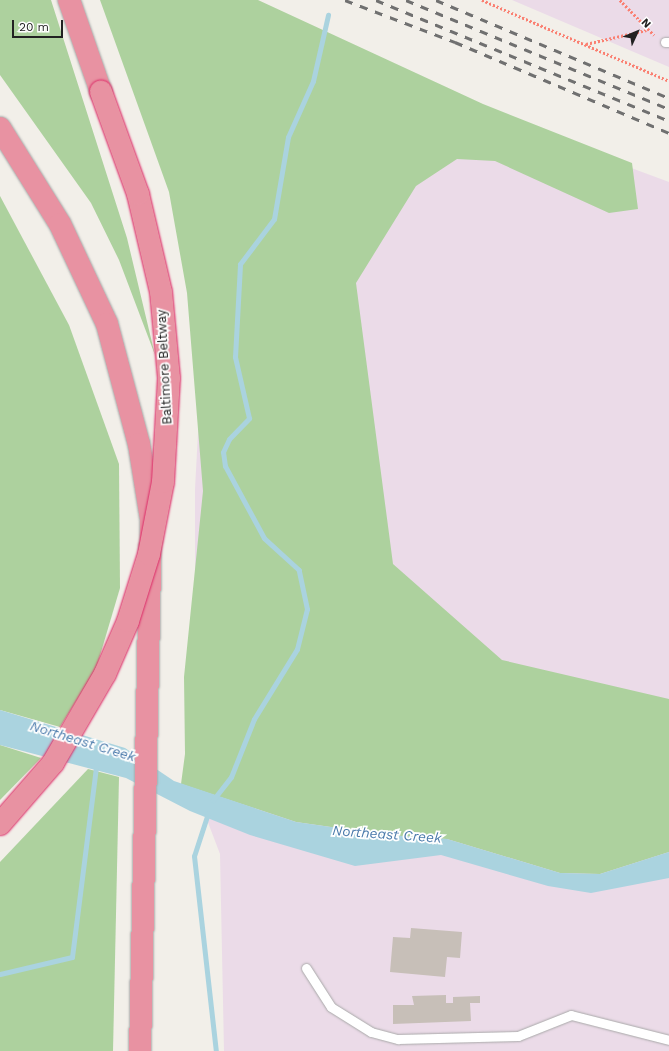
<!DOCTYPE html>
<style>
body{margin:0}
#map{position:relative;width:669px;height:1051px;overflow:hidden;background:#f2efe9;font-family:"Work Sans",sans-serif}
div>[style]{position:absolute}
.industrial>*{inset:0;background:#ebdbe8}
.forest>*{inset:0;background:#add19e}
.water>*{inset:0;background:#aad3df}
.stream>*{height:5px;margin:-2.5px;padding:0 2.5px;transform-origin:2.5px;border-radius:2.5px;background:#aad3df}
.building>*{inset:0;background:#c7bfb8}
.path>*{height:2.5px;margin-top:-1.25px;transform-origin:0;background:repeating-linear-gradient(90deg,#fa8072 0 2px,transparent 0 4px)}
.roads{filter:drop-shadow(0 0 1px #a9a9a9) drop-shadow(0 0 1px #a9a9a9)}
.service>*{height:9px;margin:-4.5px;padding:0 4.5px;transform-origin:4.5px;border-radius:4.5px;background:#fff}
.motorway>*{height:22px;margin:-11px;padding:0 11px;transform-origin:11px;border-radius:11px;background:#e892a2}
.rail>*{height:3px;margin-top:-1.5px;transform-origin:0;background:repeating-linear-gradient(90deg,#707070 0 8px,transparent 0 16px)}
.bridges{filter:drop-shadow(0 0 1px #dc2a67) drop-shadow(0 0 1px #dc2a67)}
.motorway-bridge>*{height:22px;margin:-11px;padding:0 11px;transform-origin:11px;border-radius:11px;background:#e892a2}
span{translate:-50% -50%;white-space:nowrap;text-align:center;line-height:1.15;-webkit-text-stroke:3.5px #fff;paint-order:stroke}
.street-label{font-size:13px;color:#222}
.water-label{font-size:14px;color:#4a7aab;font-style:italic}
.north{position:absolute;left:617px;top:12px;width:40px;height:40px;-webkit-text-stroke:3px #fff;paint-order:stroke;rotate:46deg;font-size:11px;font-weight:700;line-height:16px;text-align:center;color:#222}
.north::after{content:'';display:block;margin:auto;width:14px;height:18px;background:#222;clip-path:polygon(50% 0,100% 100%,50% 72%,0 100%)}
.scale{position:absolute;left:12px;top:20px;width:51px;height:18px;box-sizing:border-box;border:2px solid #222;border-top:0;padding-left:5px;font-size:12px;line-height:14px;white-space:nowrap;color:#222;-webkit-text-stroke:3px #fff;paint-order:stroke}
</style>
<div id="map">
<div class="industrial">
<i style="clip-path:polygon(179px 0,669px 182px,669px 1051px,224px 1051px,220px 854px,204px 812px,195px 580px,195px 489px,206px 282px)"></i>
<i style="clip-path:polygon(512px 0,669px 0,669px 67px)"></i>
</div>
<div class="forest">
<i style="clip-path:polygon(0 0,51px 0,127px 238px,155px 355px,119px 260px,91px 203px,0 75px)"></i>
<i style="clip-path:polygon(100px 0,258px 0,483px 104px,632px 163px,638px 209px,609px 213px,495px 161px,457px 159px,416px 186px,356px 283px,393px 564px,502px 660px,669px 699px,669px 852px,600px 874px,560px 873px,447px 839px,387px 835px,296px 822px,181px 784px,185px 754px,184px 677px,203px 491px,187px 293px,169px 192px)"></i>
<i style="clip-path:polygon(0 196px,69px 325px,119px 464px,120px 588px,96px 669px,60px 727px,0 710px)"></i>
<i style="clip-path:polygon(0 745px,41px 758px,0 800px)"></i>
<i style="clip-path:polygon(88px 769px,119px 777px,113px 1051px,0 1051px,0 862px)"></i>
</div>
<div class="water">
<i style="clip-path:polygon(0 710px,125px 748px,174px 781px,296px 822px,387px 835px,447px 839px,560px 873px,600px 874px,669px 852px,669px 878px,591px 893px,548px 886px,441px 855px,355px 866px,250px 835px,190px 811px,126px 778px,0 745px)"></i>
</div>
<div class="stream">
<i style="left:213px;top:800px;width:29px;rotate:-52deg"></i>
<i style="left:231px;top:777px;width:62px;rotate:-68.4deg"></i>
<i style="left:254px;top:719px;width:82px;rotate:-58.4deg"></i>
<i style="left:297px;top:649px;width:41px;rotate:-76deg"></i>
<i style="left:307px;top:609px;width:40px;rotate:-102deg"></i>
<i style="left:299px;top:570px;width:47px;rotate:-137.6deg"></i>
<i style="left:264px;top:538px;width:82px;rotate:-118.4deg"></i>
<i style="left:225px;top:466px;width:14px;rotate:-98deg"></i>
<i style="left:223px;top:452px;width:14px;rotate:-65deg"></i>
<i style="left:229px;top:439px;width:29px;rotate:-46deg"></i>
<i style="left:249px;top:418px;width:63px;rotate:-102.9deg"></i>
<i style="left:235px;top:357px;width:93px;rotate:-86.9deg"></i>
<i style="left:240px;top:264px;width:56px;rotate:-52.9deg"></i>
<i style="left:274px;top:219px;width:83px;rotate:-80.3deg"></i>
<i style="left:288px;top:137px;width:61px;rotate:-65.9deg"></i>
<i style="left:313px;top:81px;width:68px;rotate:-77.2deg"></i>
<i style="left:208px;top:813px;width:45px;rotate:108deg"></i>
<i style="left:194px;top:856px;width:196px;rotate:83.6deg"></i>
<i style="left:0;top:974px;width:74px;rotate:-13.3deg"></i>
<i style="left:72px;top:957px;width:193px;rotate:-82.8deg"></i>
</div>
<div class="building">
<i style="clip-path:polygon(411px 928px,462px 932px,460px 958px,447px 957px,445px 977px,390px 972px,393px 937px,410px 938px)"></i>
<i style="clip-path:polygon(446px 995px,446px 1003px,453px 1003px,453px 997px,480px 996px,480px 1003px,470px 1003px,471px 1021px,393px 1024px,393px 1005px,414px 1005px,412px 996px)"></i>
</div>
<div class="path">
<i style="left:482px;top:0;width:204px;rotate:23.4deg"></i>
<i style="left:620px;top:0;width:49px;rotate:45.8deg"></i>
<i style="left:586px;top:44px;width:62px;rotate:-13.1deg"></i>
</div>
<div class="roads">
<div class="service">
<i style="left:665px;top:42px;width:4px"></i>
<i style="left:306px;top:968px;width:46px;rotate:57.3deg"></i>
<i style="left:331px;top:1007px;width:47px;rotate:32deg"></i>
<i style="left:371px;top:1032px;width:28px;rotate:15deg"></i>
<i style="left:398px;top:1039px;width:120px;rotate:-1.4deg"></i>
<i style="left:518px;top:1036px;width:57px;rotate:-21.6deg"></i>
<i style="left:571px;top:1015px;width:101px;rotate:14.3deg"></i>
</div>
<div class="motorway">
<i style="left:69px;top:0;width:97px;rotate:70.8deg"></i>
<i style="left:0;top:128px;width:113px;rotate:58deg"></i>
<i style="left:60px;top:224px;width:110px;rotate:64.8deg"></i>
<i style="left:107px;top:324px;width:124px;rotate:75.1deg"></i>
<i style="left:139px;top:444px;width:76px;rotate:80.9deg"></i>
<i style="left:151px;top:519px;width:532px;rotate:91.18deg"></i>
</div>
</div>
<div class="rail">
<i style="left:345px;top:0;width:118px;rotate:20.9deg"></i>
<i style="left:455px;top:42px;width:233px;rotate:23deg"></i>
<i style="left:376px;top:0;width:317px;rotate:22.4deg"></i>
<i style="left:406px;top:0;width:285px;rotate:22.5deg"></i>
<i style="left:436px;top:0;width:253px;rotate:22.8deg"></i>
</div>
<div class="bridges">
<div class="motorway-bridge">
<i style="left:0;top:824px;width:81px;rotate:-49deg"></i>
<i style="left:53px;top:763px;width:103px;rotate:-59.7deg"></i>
<i style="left:105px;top:674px;width:58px;rotate:-66.5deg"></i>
<i style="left:128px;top:621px;width:70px;rotate:-72.6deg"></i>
<i style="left:149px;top:554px;width:73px;rotate:-79deg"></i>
<i style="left:163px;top:482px;width:104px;rotate:-86.7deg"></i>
<i style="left:169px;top:378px;width:86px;rotate:-95.3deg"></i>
<i style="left:161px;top:292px;width:101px;rotate:-103.2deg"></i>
<i style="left:138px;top:194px;width:109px;rotate:-109.9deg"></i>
</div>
</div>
<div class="street-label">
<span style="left:165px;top:367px;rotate:-93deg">Baltimore Beltway</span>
</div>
<div class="water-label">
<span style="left:83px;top:741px;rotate:17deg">Northeast Creek</span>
<span style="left:387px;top:834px;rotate:4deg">Northeast Creek</span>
</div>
<div class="north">N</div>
<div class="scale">20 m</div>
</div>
